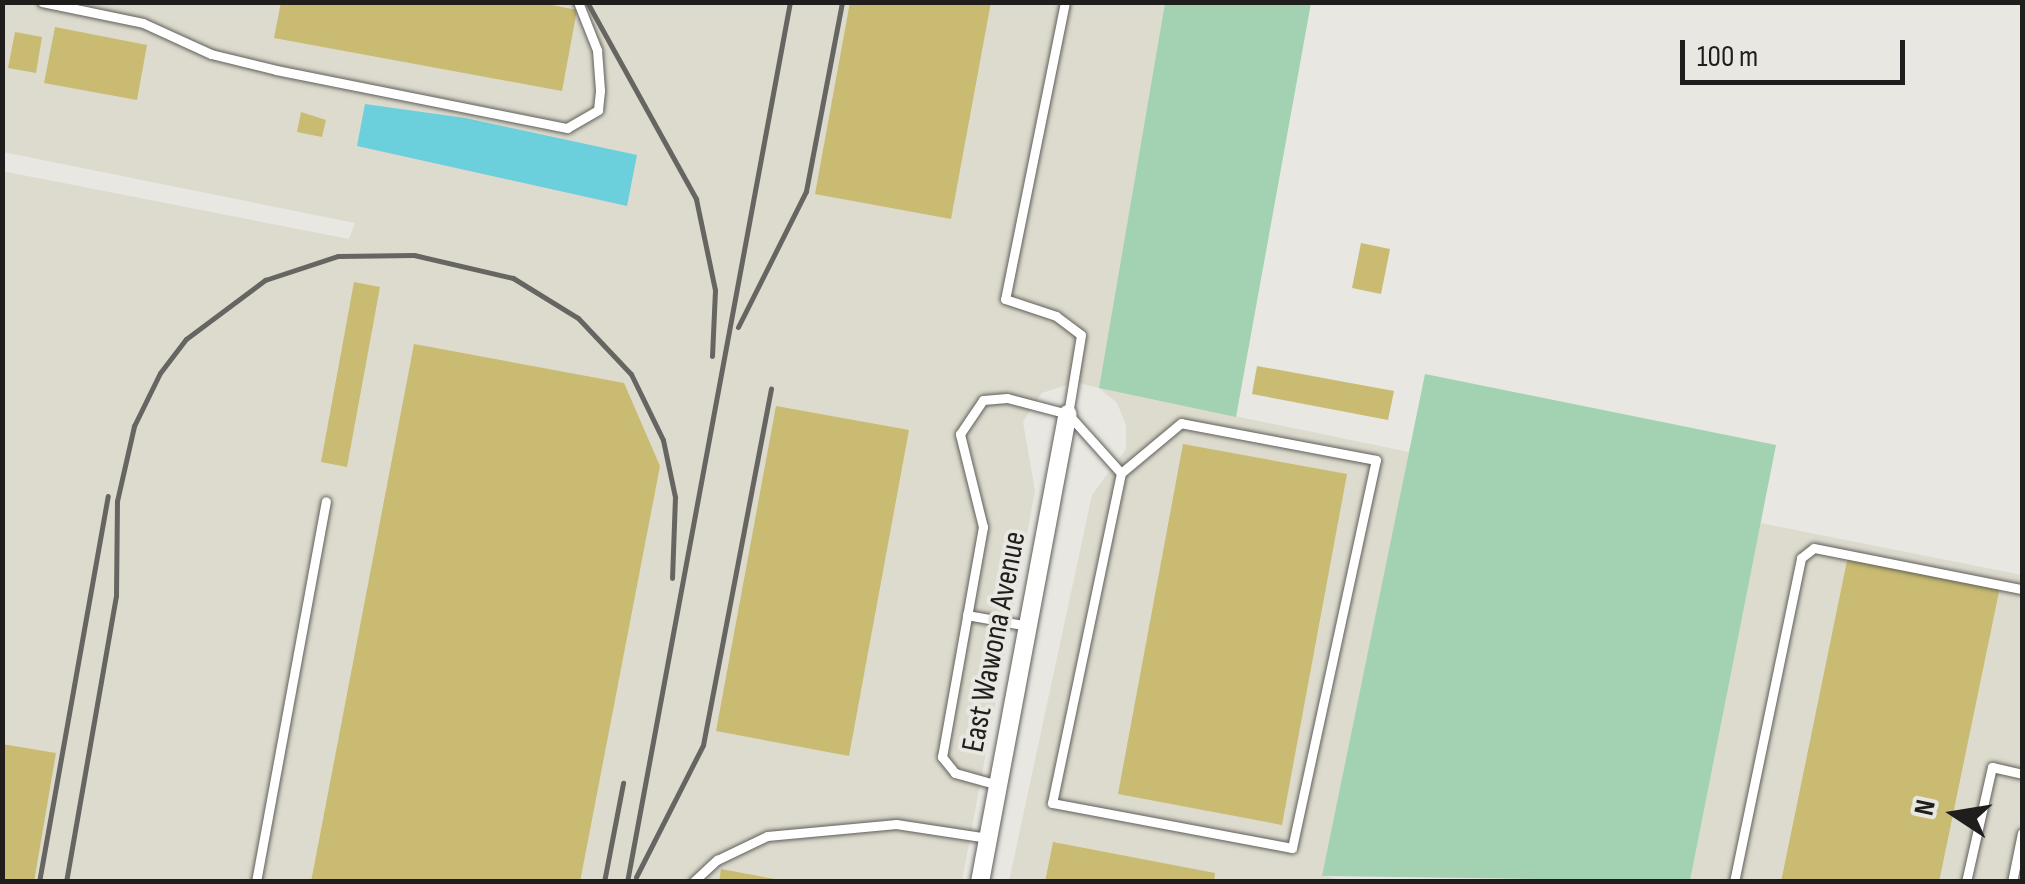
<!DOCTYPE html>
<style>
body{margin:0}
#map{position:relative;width:2025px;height:884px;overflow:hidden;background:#e8e7e1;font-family:"Sofia Sans Condensed",sans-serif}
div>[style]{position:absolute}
.built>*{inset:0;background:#dddbce}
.green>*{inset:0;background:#a2d2b1}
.water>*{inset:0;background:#6bd0db}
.building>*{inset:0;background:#c9bb71}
.roads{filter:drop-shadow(0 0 2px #605f5a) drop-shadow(0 0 2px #605f5a)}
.lane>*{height:9px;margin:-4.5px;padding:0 4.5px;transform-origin:4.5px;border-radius:4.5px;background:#fff}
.street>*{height:18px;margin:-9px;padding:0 9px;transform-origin:9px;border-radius:9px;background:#fff}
.rail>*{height:5px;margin:-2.5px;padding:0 2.5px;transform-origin:2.5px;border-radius:2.5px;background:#666562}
span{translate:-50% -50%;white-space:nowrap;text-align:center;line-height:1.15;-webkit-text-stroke:8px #e8e7e1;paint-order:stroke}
.street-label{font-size:32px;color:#1f1e1c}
.frame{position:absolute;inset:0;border:5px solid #1f1e1c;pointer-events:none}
.north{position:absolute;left:1905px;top:764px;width:100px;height:100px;-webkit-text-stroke:8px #e8e7e1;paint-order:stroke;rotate:282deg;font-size:28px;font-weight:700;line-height:40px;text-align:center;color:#1f1e1c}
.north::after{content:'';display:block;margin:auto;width:35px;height:45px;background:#1f1e1c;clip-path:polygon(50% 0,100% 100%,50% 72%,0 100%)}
.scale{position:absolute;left:1680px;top:40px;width:225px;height:45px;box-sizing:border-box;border:5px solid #1f1e1c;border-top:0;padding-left:12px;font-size:30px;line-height:35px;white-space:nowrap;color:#1f1e1c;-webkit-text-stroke:8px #e8e7e1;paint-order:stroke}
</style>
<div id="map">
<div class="built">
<i style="clip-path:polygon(3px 3px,1165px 3px,1099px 388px,1409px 452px,1323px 876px,1348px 881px,1009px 881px,1092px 495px,1126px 449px,1126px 425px,1117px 403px,1099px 388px,1075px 382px,1042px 393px,1023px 422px,1035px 491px,962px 881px,3px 881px,2px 171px,349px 239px,355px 223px,3px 152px)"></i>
<i style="clip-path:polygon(1760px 523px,2022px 575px,2022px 881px,1690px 882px)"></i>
</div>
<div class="green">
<i style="clip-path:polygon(1165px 3px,1311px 3px,1236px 417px,1099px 388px)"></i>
<i style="clip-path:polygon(1425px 374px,1776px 445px,1690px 881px,1322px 876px)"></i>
</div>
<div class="water">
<i style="clip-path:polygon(365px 104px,465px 118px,637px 155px,627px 206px,357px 146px)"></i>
</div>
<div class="building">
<i style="clip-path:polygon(281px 2px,537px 2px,577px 10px,562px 91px,274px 38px)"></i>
<i style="clip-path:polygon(850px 2px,991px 2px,951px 219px,815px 194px)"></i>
<i style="clip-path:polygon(55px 27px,147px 45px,137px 100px,44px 83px)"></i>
<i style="clip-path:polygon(15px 32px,42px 37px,36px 73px,8px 68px)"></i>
<i style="clip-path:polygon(301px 112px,326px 120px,322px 137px,297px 132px)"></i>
<i style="clip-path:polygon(1361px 243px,1390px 249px,1381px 294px,1352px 288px)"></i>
<i style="clip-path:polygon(354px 282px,380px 287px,347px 467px,321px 462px)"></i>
<i style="clip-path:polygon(414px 344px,624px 383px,660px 466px,580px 882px,311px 882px)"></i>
<i style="clip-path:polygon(1257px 366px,1394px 391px,1388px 420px,1252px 394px)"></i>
<i style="clip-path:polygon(776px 406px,909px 430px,849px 756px,716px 731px)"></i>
<i style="clip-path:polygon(1183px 444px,1347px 474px,1282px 825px,1118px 794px)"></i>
<i style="clip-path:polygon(1848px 556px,2000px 587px,1939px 882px,1781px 882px)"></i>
<i style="clip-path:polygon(2px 744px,56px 753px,34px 882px,2px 882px)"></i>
<i style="clip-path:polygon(1053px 842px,1215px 873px,1214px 882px,1045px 882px)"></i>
<i style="clip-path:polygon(721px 869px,780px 880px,780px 882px,719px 882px)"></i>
</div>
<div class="roads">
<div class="lane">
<i style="left:42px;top:2px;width:103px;rotate:11.7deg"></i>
<i style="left:143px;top:23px;width:75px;rotate:24.5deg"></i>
<i style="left:211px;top:54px;width:67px;rotate:13.8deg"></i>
<i style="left:276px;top:70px;width:297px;rotate:11.3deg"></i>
<i style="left:567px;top:128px;width:36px;rotate:-30deg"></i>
<i style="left:598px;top:110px;width:20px;rotate:-84deg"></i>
<i style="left:600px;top:90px;width:40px;rotate:-94.3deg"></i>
<i style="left:597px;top:50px;width:52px;rotate:-111.6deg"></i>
<i style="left:1065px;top:2px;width:303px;rotate:101.4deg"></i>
<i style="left:1005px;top:299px;width:54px;rotate:18.4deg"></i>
<i style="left:1056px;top:316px;width:31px;rotate:37deg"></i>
<i style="left:1081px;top:335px;width:80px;rotate:99.3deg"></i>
<i style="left:967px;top:615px;width:62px;rotate:10.2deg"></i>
<i style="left:998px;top:785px;width:45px;rotate:-164.4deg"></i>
<i style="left:955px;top:773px;width:21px;rotate:-129deg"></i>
<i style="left:942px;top:757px;width:234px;rotate:-79.9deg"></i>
<i style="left:983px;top:527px;width:96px;rotate:-103.9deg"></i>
<i style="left:960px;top:434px;width:41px;rotate:-55.9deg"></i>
<i style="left:983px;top:400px;width:24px;rotate:-5deg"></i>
<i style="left:1007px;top:398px;width:63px;rotate:14.7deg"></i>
<i style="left:1068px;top:414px;width:79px;rotate:48.1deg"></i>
<i style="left:1121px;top:473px;width:337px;rotate:101.8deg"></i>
<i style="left:1052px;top:803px;width:244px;rotate:10.6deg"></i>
<i style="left:1292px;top:848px;width:397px;rotate:-77.8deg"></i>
<i style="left:1376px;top:460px;width:198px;rotate:-169.3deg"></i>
<i style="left:1181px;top:423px;width:78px;rotate:140.2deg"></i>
<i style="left:256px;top:882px;width:387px;rotate:-79.6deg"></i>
<i style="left:693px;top:882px;width:33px;rotate:-43deg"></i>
<i style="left:717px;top:860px;width:55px;rotate:-25.6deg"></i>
<i style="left:767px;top:836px;width:130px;rotate:-5.3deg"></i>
<i style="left:896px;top:824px;width:93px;rotate:8.7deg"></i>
<i style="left:1734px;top:882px;width:331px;rotate:-78.3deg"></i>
<i style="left:1801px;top:558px;width:16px;rotate:-38deg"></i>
<i style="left:1814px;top:548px;width:212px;rotate:11.2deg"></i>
<i style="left:1966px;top:882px;width:118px;rotate:-77.3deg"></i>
<i style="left:1992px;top:767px;width:31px;rotate:13deg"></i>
<i style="left:2012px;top:882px;width:50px;rotate:-78.5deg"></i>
</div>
<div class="street">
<i style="left:980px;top:882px;width:476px;rotate:-79.4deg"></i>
</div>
</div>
<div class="rail">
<i style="left:587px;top:2px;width:225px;rotate:61deg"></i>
<i style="left:696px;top:199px;width:93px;rotate:78.2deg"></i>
<i style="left:715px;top:290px;width:66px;rotate:92.6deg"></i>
<i style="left:738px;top:327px;width:152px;rotate:-63.4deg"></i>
<i style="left:806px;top:191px;width:192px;rotate:-79.2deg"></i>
<i style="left:636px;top:877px;width:148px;rotate:-63.1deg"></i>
<i style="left:703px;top:745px;width:363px;rotate:-79.2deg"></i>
<i style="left:39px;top:882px;width:392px;rotate:-79.9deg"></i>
<i style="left:66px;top:882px;width:290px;rotate:-80.1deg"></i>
<i style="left:116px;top:596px;width:95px;rotate:-89.4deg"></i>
<i style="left:117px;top:501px;width:77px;rotate:-77.2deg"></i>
<i style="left:134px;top:426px;width:59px;rotate:-63.9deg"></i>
<i style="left:160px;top:373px;width:43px;rotate:-52.6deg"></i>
<i style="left:186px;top:339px;width:99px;rotate:-36.8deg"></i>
<i style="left:265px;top:280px;width:77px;rotate:-18.2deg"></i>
<i style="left:338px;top:256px;width:76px;rotate:-0.8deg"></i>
<i style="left:414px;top:255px;width:102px;rotate:13.1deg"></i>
<i style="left:513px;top:278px;width:76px;rotate:31.6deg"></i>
<i style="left:578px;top:318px;width:77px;rotate:46.6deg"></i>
<i style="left:631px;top:374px;width:73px;rotate:64.1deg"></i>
<i style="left:663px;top:440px;width:58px;rotate:78.1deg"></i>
<i style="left:675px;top:497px;width:81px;rotate:92.1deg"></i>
<i style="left:604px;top:882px;width:101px;rotate:-79.1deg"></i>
<i style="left:627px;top:882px;width:895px;rotate:-79.51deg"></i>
</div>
<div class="street-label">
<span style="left:995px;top:642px;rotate:-79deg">East Wawona Avenue</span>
</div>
<div class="frame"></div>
<div class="north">N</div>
<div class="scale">100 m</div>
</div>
